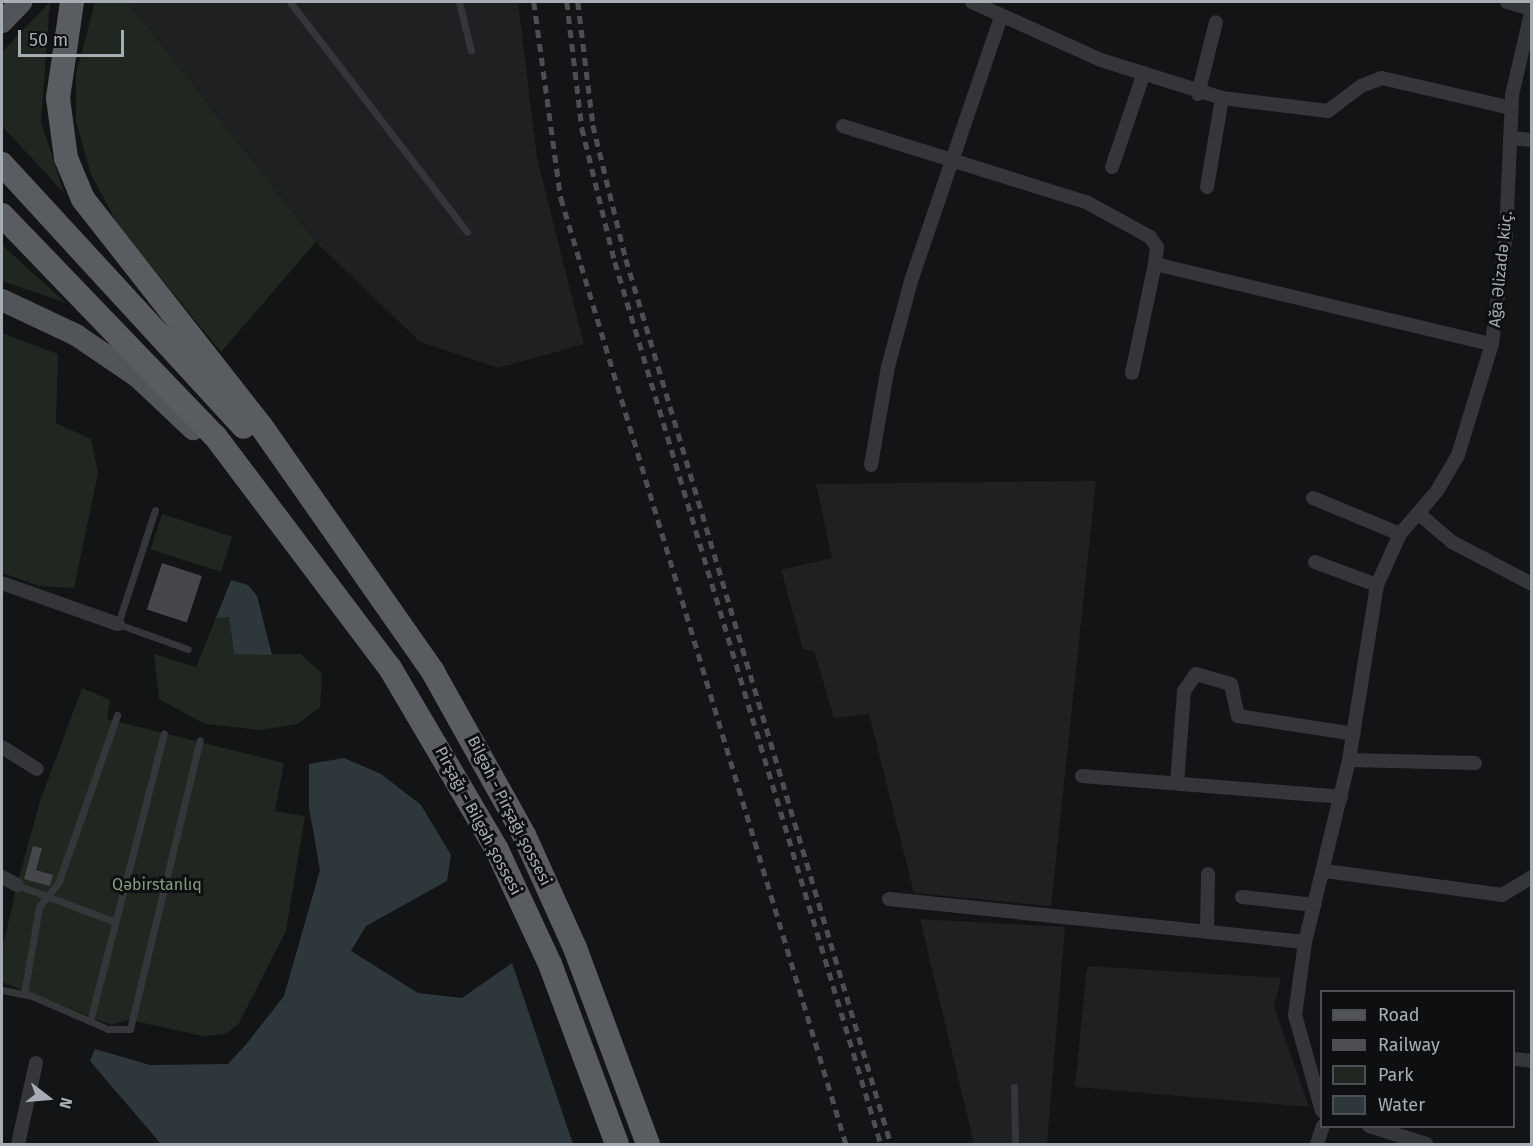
<!DOCTYPE html>
<html>
<head>
<meta charset="utf-8">
<style>
  body { margin:0 }
  #map { position:relative; width:1533px; height:1146px; overflow:hidden; background:#131415; font-family:"Fira Sans",sans-serif }
  div>[style] { position:absolute }
  .built>* { inset:0; background:#1f2022 }
  .green>* { inset:0; background:#202720; transform-origin:0 0 }
  .water>* { inset:0; background:#2e383c }
  .building>* { inset:0; background:#45474a; transform-origin:0 0 }
  .service>* { height:7px; margin:-3.5px; padding:0 3.5px; transform-origin:3.5px; border-radius:3.5px; background:#353639 }
  .minor>* { height:14px; margin:-7px; padding:0 7px; transform-origin:7px; border-radius:7px; background:#353639 }
  .primary>* { height:22px; margin:-11px; padding:0 11px; transform-origin:11px; border-radius:11px; background:#515458 }
  .trunk>* { height:24px; margin:-12px; padding:0 12px; transform-origin:12px; border-radius:12px; background:#595c61 }
  .rail>* { height:4.5px; margin-top:-2.25px; transform-origin:0; background:repeating-linear-gradient(90deg,#4c4e52 0 8px,transparent 0 14px) }
  span { translate:-50% -50%; white-space:nowrap; text-align:center; line-height:1.15; -webkit-text-stroke:6px #0e0f10; paint-order:stroke }
  .street-label { font-size:16px; color:#a6adb4 }
  .park-label { font-size:16px; color:#829d7f }
  .frame { position:absolute; inset:0; border:3px solid #a6adb4; pointer-events:none }
  .legend { position:absolute; left:1320px; top:990px; width:195px; height:138px; box-sizing:border-box; background:#0e0f10; border:2px solid #4b4e52; margin:0; padding:8px 10px; list-style:none; font-size:18px; color:#a6adb4 }
  .legend li { display:flex; align-items:center; gap:12px; height:30px }
  .legend b { width:30px; border:2px solid #4b4e52 }
  .north { position:absolute; left:18px; top:1068px; width:60px; height:60px; -webkit-text-stroke:4px #0e0f10; paint-order:stroke; rotate:106deg; font-size:16px; font-weight:700; line-height:24px; text-align:center; color:#a6adb4 }
  .north::after { content:''; display:block; margin:auto; width:21px; height:27px; background:#a6adb4; clip-path:polygon(50% 0,100% 100%,50% 72%,0 100%) }
  .scale { position:absolute; left:18px; top:30px; width:106px; height:27px; box-sizing:border-box; border:3px solid #a6adb4; border-top:0; padding-left:8px; font-size:18px; line-height:21px; white-space:nowrap; color:#a6adb4; -webkit-text-stroke:4px #0e0f10; paint-order:stroke }
</style>
</head>
<body>
<div id="map">
  <div class="built">
    <div style="clip-path:polygon(128px 2px,518px 2px,537px 158px,584px 344px,498px 368px,420px 342px,316px 242px)"></div>
    <div style="clip-path:polygon(1096px 481px,1051px 906px,914px 893px,869px 714px,834px 718px,814px 651px,803px 649px,781px 570px,832px 558px,816px 484px)"></div>
    <div style="clip-path:polygon(920px 919px,1065px 927px,1047px 1144px,974px 1144px)"></div>
    <div style="clip-path:polygon(1087px 966px,1281px 978px,1274px 1007px,1309px 1107px,1075px 1087px)"></div>
  </div>
  <div class="green">
    <div style="clip-path:polygon(50px 2px,41px 122px,64px 193px,2px 126px,2px 52px)"></div>
    <div style="clip-path:polygon(95px 2px,128px 2px,316px 242px,221px 352px,118px 225px,91px 174px,76px 122px,76px 74px)"></div>
    <div style="clip-path:polygon(2px 245px,66px 303px,2px 281px)"></div>
    <div style="clip-path:polygon(2px 333px,58px 354px,56px 423px,91px 439px,98px 473px,74px 588px,40px 586px,2px 573px)"></div>
    <div style="left:162px;top:514px;width:74px;height:37px;rotate:18deg"></div>
    <div style="clip-path:polygon(229px 617px,234px 654px,301px 654px,322px 674px,320px 707px,298px 724px,260px 730px,205px 724px,159px 699px,154px 654px,196px 667px,216px 618px)"></div>
    <div style="clip-path:polygon(82px 688px,110px 700px,107px 719px,284px 763px,275px 811px,305px 816px,286px 931px,238px 1025px,225px 1034px,204px 1036px,129px 1020px,111px 1025px,2px 982px,2px 950px,17px 885px,40px 801px)"></div>
  </div>
  <div class="water">
    <div style="clip-path:polygon(231px 580px,248px 585px,257px 596px,272px 655px,234px 654px,229px 617px,216px 618px)"></div>
    <div style="clip-path:polygon(344px 758px,381px 774px,421px 805px,451px 855px,447px 881px,366px 926px,351px 951px,418px 993px,462px 998px,512px 963px,573px 1144px,161px 1144px,90px 1061px,95px 1049px,150px 1065px,228px 1064px,248px 1042px,284px 996px,320px 870px,309px 808px,309px 764px)"></div>
  </div>
  <div class="building">
    <div style="left:162px;top:563px;width:42px;height:49px;rotate:18deg"></div>
    <div style="clip-path:polygon(33px 846px,42px 848px,36px 870px,53px 875px,50px 886px,24px 879px)"></div>
  </div>
  <div class="service">
    <div style="left:290px;top:2px;width:290px;rotate:52.4deg"></div>
    <div style="left:459px;top:2px;width:50px;rotate:76.2deg"></div>
    <div style="left:155px;top:510px;width:120px;rotate:108deg"></div>
    <div style="left:118px;top:624px;width:74px;rotate:19.7deg"></div>
    <div style="left:17px;top:885px;width:103px;rotate:20.6deg"></div>
    <div style="left:2px;top:990px;width:31px;rotate:11deg"></div>
    <div style="left:32px;top:996px;width:83px;rotate:23.5deg"></div>
    <div style="left:108px;top:1029px;width:22px"></div>
    <div style="left:130px;top:1029px;width:297px;rotate:-76.4deg"></div>
    <div style="left:24px;top:994px;width:88px;rotate:-80.2deg"></div>
    <div style="left:39px;top:907px;width:33px;rotate:-52deg"></div>
    <div style="left:59px;top:881px;width:176px;rotate:-70.7deg"></div>
    <div style="left:90px;top:1021px;width:297px;rotate:-75.6deg"></div>
    <div style="left:1014px;top:1087px;width:57px;rotate:89deg"></div>
  </div>
  <div class="minor">
    <div style="left:972px;top:2px;width:141px;rotate:24.2deg"></div>
    <div style="left:1101px;top:60px;width:127px;rotate:17.4deg"></div>
    <div style="left:1222px;top:98px;width:107px;rotate:7deg"></div>
    <div style="left:1328px;top:111px;width:41px;rotate:-37.1deg"></div>
    <div style="left:1361px;top:86px;width:22px;rotate:-21deg"></div>
    <div style="left:1382px;top:78px;width:132px;rotate:13.1deg"></div>
    <div style="left:1507px;top:2px;width:25px;rotate:16deg"></div>
    <div style="left:1198px;top:94px;width:74px;rotate:-76deg"></div>
    <div style="left:843px;top:126px;width:257px;rotate:17.4deg"></div>
    <div style="left:1088px;top:203px;width:71px;rotate:28.7deg"></div>
    <div style="left:1150px;top:237px;width:12px;rotate:55deg"></div>
    <div style="left:1157px;top:247px;width:17px;rotate:97deg"></div>
    <div style="left:1155px;top:264px;width:346px;rotate:13.4deg"></div>
    <div style="left:1510px;top:138px;width:22px;rotate:5deg"></div>
    <div style="left:1112px;top:167px;width:99px;rotate:-71.2deg"></div>
    <div style="left:1207px;top:187px;width:90px;rotate:-80.4deg"></div>
    <div style="left:1132px;top:373px;width:111px;rotate:-78.1deg"></div>
    <div style="left:871px;top:465px;width:99px;rotate:-80.2deg"></div>
    <div style="left:888px;top:367px;width:89px;rotate:-75deg"></div>
    <div style="left:911px;top:281px;width:279px;rotate:-71.2deg"></div>
    <div style="left:1313px;top:498px;width:94px;rotate:22.5deg"></div>
    <div style="left:1418px;top:513px;width:45px;rotate:40.5deg"></div>
    <div style="left:1452px;top:542px;width:90px;rotate:27.7deg"></div>
    <div style="left:1315px;top:562px;width:66px;rotate:20.4deg"></div>
    <div style="left:2px;top:583px;width:123px;rotate:19.5deg"></div>
    <div style="left:2px;top:747px;width:41px;rotate:32.2deg"></div>
    <div style="left:1349px;top:760px;width:126px;rotate:1.4deg"></div>
    <div style="left:1082px;top:776px;width:260px;rotate:4.6deg"></div>
    <div style="left:1177px;top:783px;width:92px;rotate:-85.6deg"></div>
    <div style="left:1184px;top:691px;width:21px;rotate:-55deg"></div>
    <div style="left:1196px;top:674px;width:36px;rotate:16deg"></div>
    <div style="left:1231px;top:684px;width:33px;rotate:78deg"></div>
    <div style="left:1238px;top:716px;width:117px;rotate:8.8deg"></div>
    <div style="left:1325px;top:871px;width:179px;rotate:7.7deg"></div>
    <div style="left:1502px;top:895px;width:35px;rotate:-31deg"></div>
    <div style="left:2px;top:877px;width:17px;rotate:28deg"></div>
    <div style="left:1242px;top:897px;width:73px;rotate:6.3deg"></div>
    <div style="left:889px;top:899px;width:418px;rotate:5.9deg"></div>
    <div style="left:1207px;top:928px;width:54px;rotate:-88.9deg"></div>
    <div style="left:1514px;top:1059px;width:18px;rotate:6deg"></div>
    <div style="left:1322px;top:1111px;width:100px;rotate:-105.7deg"></div>
    <div style="left:1295px;top:1015px;width:74px;rotate:-82.2deg"></div>
    <div style="left:1305px;top:942px;width:187px;rotate:-76.4deg"></div>
    <div style="left:1349px;top:760px;width:177px;rotate:-80.9deg"></div>
    <div style="left:1377px;top:585px;width:56px;rotate:-65.7deg"></div>
    <div style="left:1400px;top:534px;width:57px;rotate:-49.3deg"></div>
    <div style="left:1437px;top:491px;width:42px;rotate:-59.7deg"></div>
    <div style="left:1458px;top:455px;width:116px;rotate:-73deg"></div>
    <div style="left:1492px;top:344px;width:110px;rotate:-82.7deg"></div>
    <div style="left:1506px;top:235px;width:140px;rotate:-87.5deg"></div>
    <div style="left:1512px;top:95px;width:88px;rotate:-76.9deg"></div>
    <div style="left:1369px;top:1126px;width:60px;rotate:17.5deg"></div>
    <div style="left:18px;top:1144px;width:83px;rotate:-77.5deg"></div>
    <div style="left:1317px;top:1144px;width:19px;rotate:-72deg"></div>
  </div>
  <div class="primary">
    <div style="left:2px;top:22px;width:28px;rotate:-46deg"></div>
    <div style="left:2px;top:300px;width:82px;rotate:25.3deg"></div>
    <div style="left:76px;top:335px;width:75px;rotate:34.1deg"></div>
    <div style="left:138px;top:377px;width:76px;rotate:43.4deg"></div>
  </div>
  <div class="trunk">
    <div style="left:72px;top:2px;width:97px;rotate:98.3deg"></div>
    <div style="left:58px;top:98px;width:61px;rotate:82.4deg"></div>
    <div style="left:66px;top:158px;width:44px;rotate:67.5deg"></div>
    <div style="left:83px;top:199px;width:288px;rotate:51.9deg"></div>
    <div style="left:261px;top:426px;width:300px;rotate:55deg"></div>
    <div style="left:433px;top:672px;width:187px;rotate:60.8deg"></div>
    <div style="left:524px;top:835px;width:124px;rotate:65.7deg"></div>
    <div style="left:575px;top:948px;width:209px;rotate:69.6deg"></div>
    <div style="left:2px;top:164px;width:357px;rotate:47.4deg"></div>
    <div style="left:2px;top:215px;width:307px;rotate:46.1deg"></div>
    <div style="left:215px;top:436px;width:291px;rotate:53deg"></div>
    <div style="left:390px;top:668px;width:211px;rotate:59.5deg"></div>
    <div style="left:497px;top:850px;width:126px;rotate:65.1deg"></div>
    <div style="left:550px;top:964px;width:192px;rotate:69.6deg"></div>
  </div>
  <div class="rail">
    <div style="left:534px;top:2px;width:198px;rotate:82.2deg"></div>
    <div style="left:561px;top:198px;width:988px;rotate:73.23deg"></div>
    <div style="left:567px;top:2px;width:127px;rotate:83.2deg"></div>
    <div style="left:582px;top:128px;width:138px;rotate:76.2deg"></div>
    <div style="left:615px;top:262px;width:921px;rotate:73.22deg"></div>
    <div style="left:578px;top:2px;width:124px;rotate:83deg"></div>
    <div style="left:593px;top:125px;width:138px;rotate:76.2deg"></div>
    <div style="left:626px;top:259px;width:924px;rotate:73.33deg"></div>
  </div>
  <div class="street-label">
    <span style="left:1501px;top:269px;rotate:-84deg">Ağa Əlizadə küç.</span>
    <span style="left:509px;top:811px;rotate:63deg">Bilgəh - Pirşağı şossesi</span>
    <span style="left:478px;top:821px;rotate:62deg">Pirşağı - Bilgəh şossesi</span>
  </div>
  <div class="park-label">
    <span style="left:157px;top:885px">Qəbirstanlıq</span>
  </div>
  <div class="frame"></div>
  <ul class="legend">
  <li><b style="height:8px;background:#515458"></b>Road</li>
  <li><b style="height:8px;background:#4c4e52"></b>Railway</li>
  <li><b style="height:16px;background:#202720"></b>Park</li>
  <li><b style="height:16px;background:#2e383c"></b>Water</li>
  </ul>
  <div class="north">N</div>
  <div class="scale">50 m</div>
</div>
</body>
</html>
